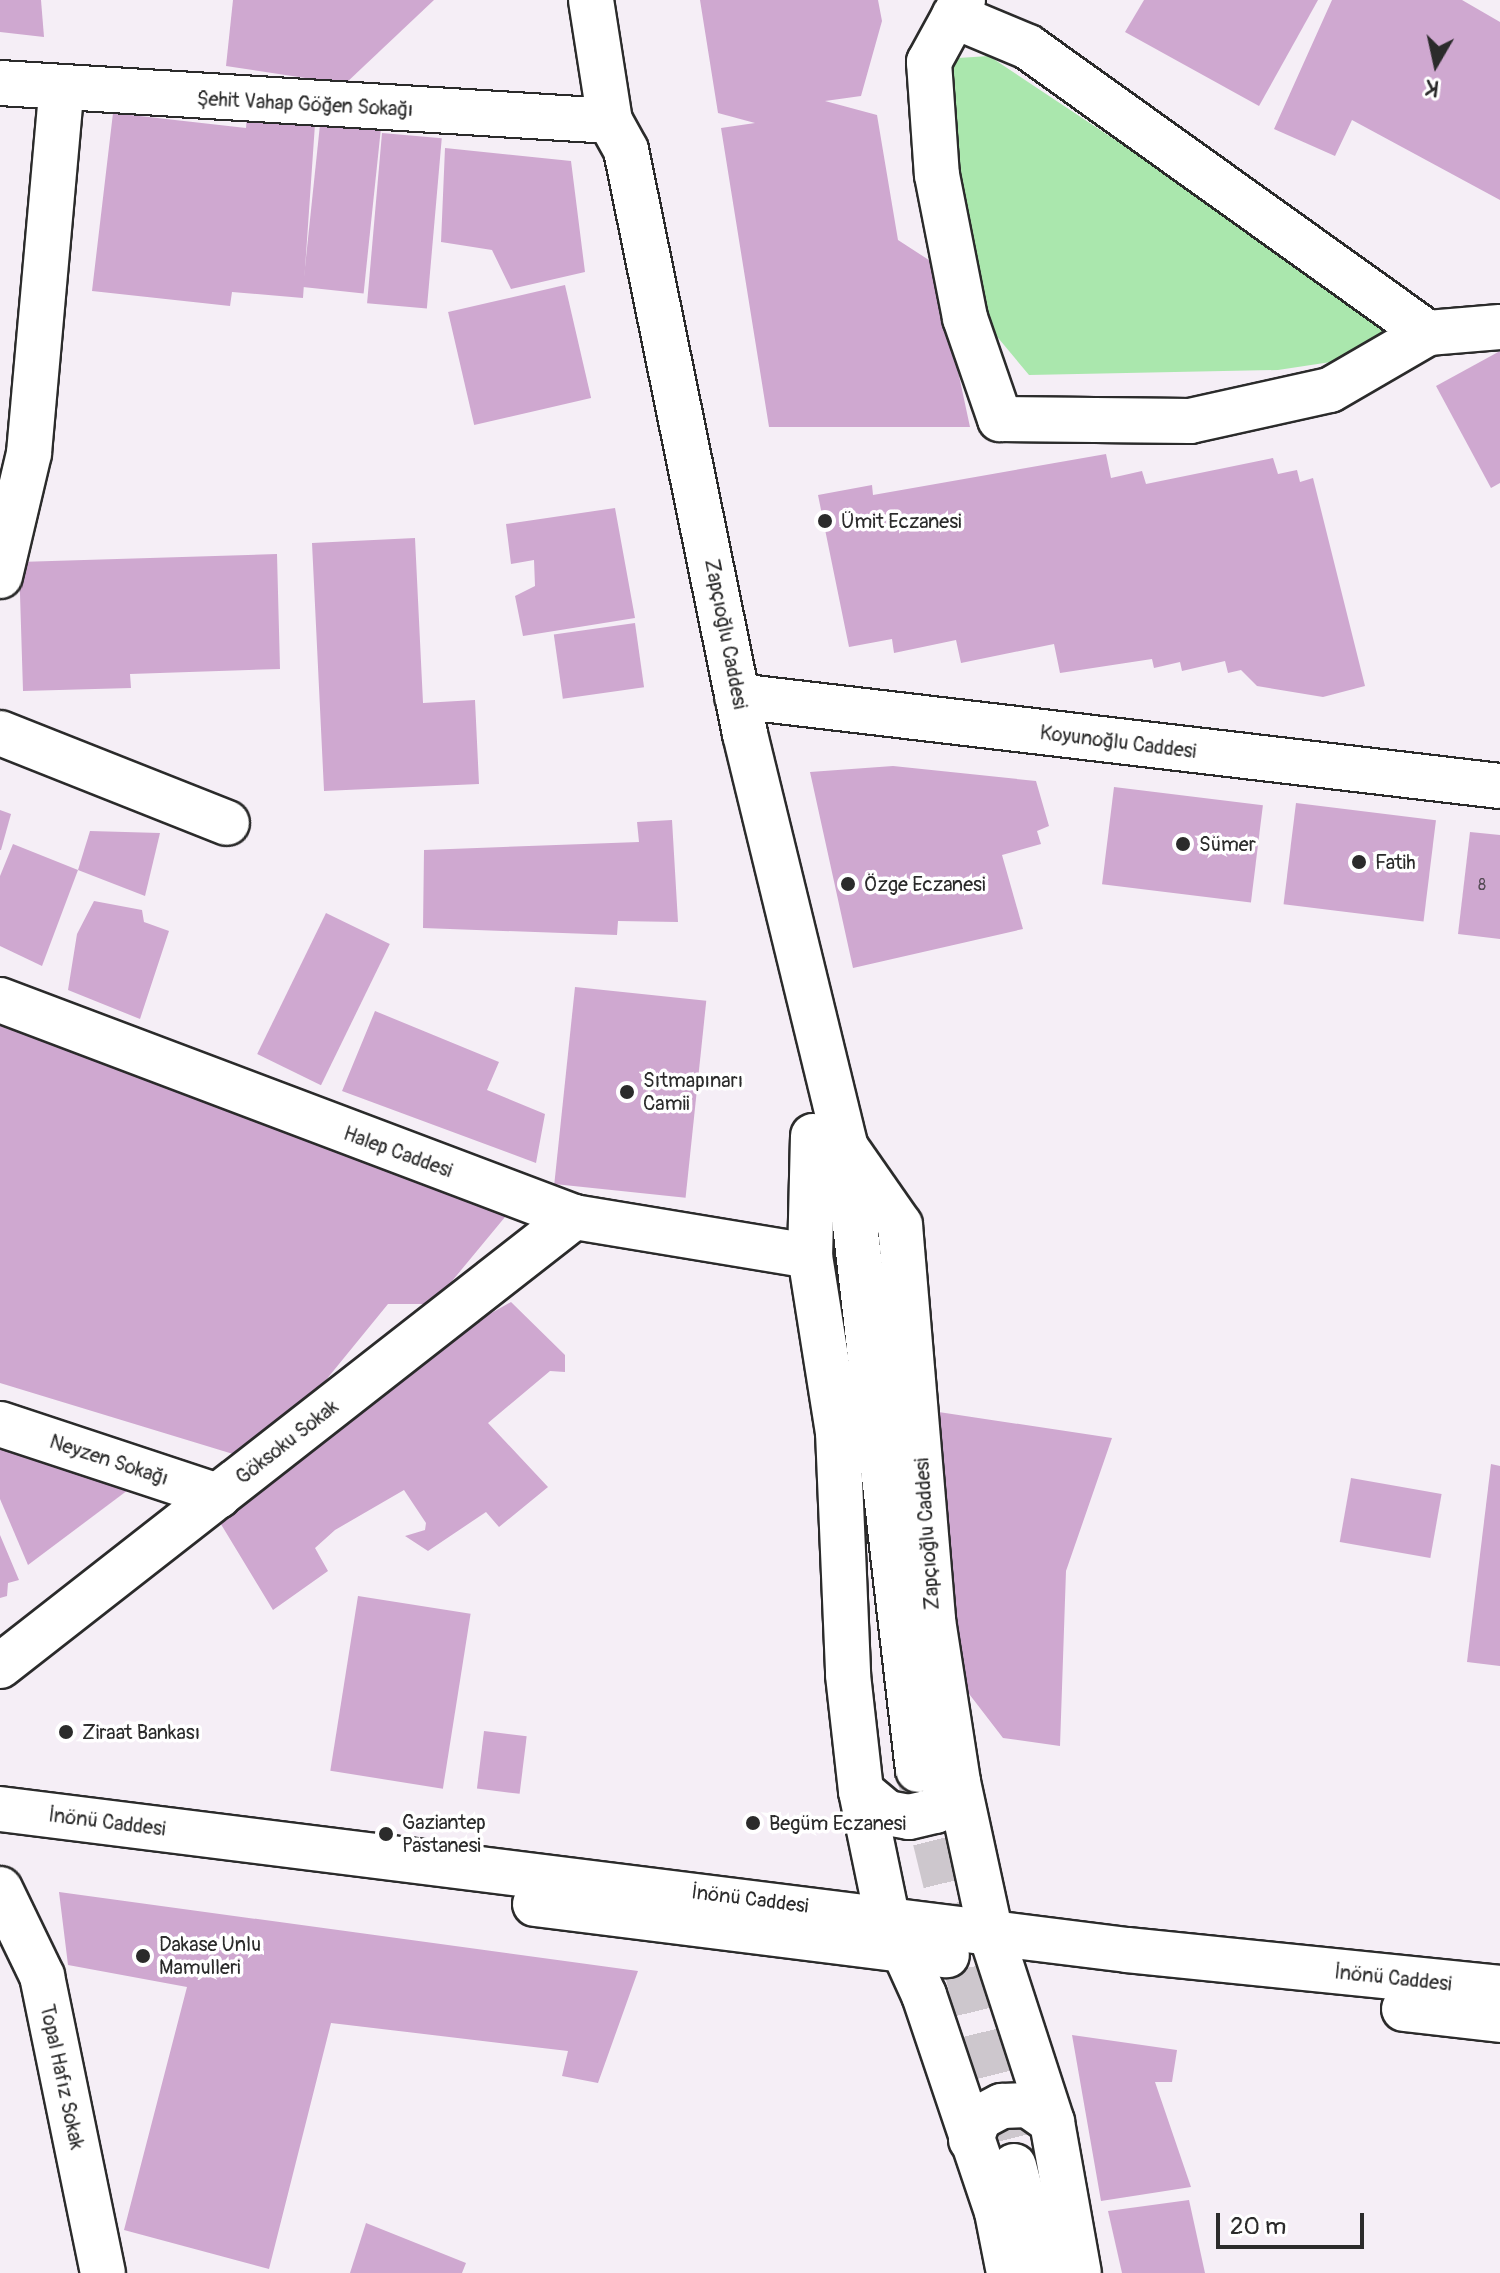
<!DOCTYPE html>
<html>
<head>
<meta charset="utf-8">
<style>
  body { margin:0 }
  #map { position:relative; width:1500px; height:2273px; overflow:hidden; background:#f5eef6; font-family:Pangolin,sans-serif }
  div>[style] { position:absolute }
  .green>* { inset:0; background:#aae7ad }
  .building>* { inset:0; background:#cfa8d0; transform-origin:0 0 }
  .secondary-tunnel>* { height:44px; margin-top:-22px; transform-origin:0; background:repeating-linear-gradient(90deg,#cdc7cd 0 44px,transparent 0 66px) }
  .roads { filter:drop-shadow(2px 0 #2b2b2b) drop-shadow(-2px 0 #2b2b2b) drop-shadow(0 2px #2b2b2b) drop-shadow(0 -2px #2b2b2b) }
  .minor>* { height:44px; margin:-22px; padding:0 22px; transform-origin:22px; border-radius:22px; background:#fff }
  .tertiary>* { height:44px; margin:-22px; padding:0 22px; transform-origin:22px; border-radius:22px; background:#fff }
  .secondary>* { height:44px; margin:-22px; padding:0 22px; transform-origin:22px; border-radius:22px; background:#fff }
  .dots>* { width:22px; height:22px; translate:-50% -50%; box-sizing:border-box; border:4px solid #fff; border-radius:50% }
  span { translate:-50% -50%; white-space:nowrap; text-align:center; line-height:1.15; -webkit-text-stroke:7px #fff; paint-order:stroke }
  .number-label { font-size:16px; color:#544a54 }
  .number-label span { -webkit-text-stroke-width:0 }
  .street-label { font-size:20px; color:#2b2b2b }
  .poi-label { font-size:20px; color:#2b2b2b }
  .left { translate:0 -50%; text-align:left }
  .north { position:absolute; left:1396px; top:24px; width:80px; height:80px; -webkit-text-stroke:6px #fff; paint-order:stroke; rotate:189deg; font-size:22px; font-weight:700; line-height:32px; text-align:center; color:#2b2b2b }
  .north::after { content:''; display:block; margin:auto; width:28px; height:36px; background:#2b2b2b; clip-path:polygon(50% 0,100% 100%,50% 72%,0 100%) }
  .scale { position:absolute; left:1216px; top:2213px; width:148px; height:36px; box-sizing:border-box; border:4px solid #2b2b2b; border-top:0; padding-left:10px; font-size:24px; line-height:28px; white-space:nowrap; color:#2b2b2b; -webkit-text-stroke:6px #fff; paint-order:stroke }
</style>
</head>
<body>
<div id="map">
  <div class="green">
    <div style="clip-path:polygon(989px 56px,1353px 298px,1385px 330px,1344px 360px,1278px 370px,1029px 375px,984px 321px,972px 230px,942px 122px,941px 87px,958px 58px)"></div>
  </div>
  <div class="building">
    <div style="clip-path:polygon(0 0,41px 0,44px 37px,0 32px)"></div>
    <div style="clip-path:polygon(233px 0,434px 0,345px 84px,226px 66px)"></div>
    <div style="clip-path:polygon(700px 0,878px 0,882px 21px,861px 96px,825px 101px,877px 115px,898px 240px,935px 264px,970px 427px,769px 427px,721px 128px,755px 123px,718px 113px)"></div>
    <div style="clip-path:polygon(1144px 0,1318px 0,1259px 106px,1125px 32px)"></div>
    <div style="clip-path:polygon(1332px 0,1462px 0,1500px 22px,1500px 200px,1352px 120px,1335px 156px,1274px 129px)"></div>
    <div style="clip-path:polygon(113px 113px,246px 128px,247px 115px,315px 124px,303px 298px,232px 292px,230px 306px,92px 291px)"></div>
    <div style="left:321px;top:115px;width:61px;height:173px;rotate:6deg"></div>
    <div style="left:382px;top:133px;width:60px;height:171px;rotate:5deg"></div>
    <div style="clip-path:polygon(445px 148px,571px 161px,585px 272px,511px 289px,492px 250px,441px 242px)"></div>
    <div style="left:565px;top:285px;width:116px;height:120px;rotate:77deg"></div>
    <div style="clip-path:polygon(1500px 351px,1500px 483px,1491px 488px,1436px 386px)"></div>
    <div style="clip-path:polygon(1106px 454px,1111px 478px,1142px 471px,1146px 484px,1273px 458px,1278px 474px,1297px 470px,1300px 482px,1313px 478px,1365px 686px,1323px 697px,1257px 686px,1241px 670px,1228px 673px,1225px 661px,1182px 671px,1180px 662px,1154px 668px,1152px 659px,1060px 673px,1054px 644px,961px 663px,956px 640px,894px 653px,892px 639px,849px 647px,818px 495px,872px 485px,873px 495px)"></div>
    <div style="clip-path:polygon(615px 508px,635px 618px,523px 636px,515px 596px,535px 586px,534px 560px,511px 564px,506px 524px)"></div>
    <div style="clip-path:polygon(415px 538px,423px 703px,475px 700px,479px 784px,324px 791px,312px 543px)"></div>
    <div style="clip-path:polygon(277px 554px,280px 669px,130px 674px,131px 688px,23px 691px,19px 562px)"></div>
    <div style="left:635px;top:623px;width:65px;height:82px;rotate:82deg"></div>
    <div style="clip-path:polygon(893px 766px,1036px 781px,1049px 826px,1037px 831px,1041px 844px,1002px 855px,1023px 929px,853px 968px,810px 772px)"></div>
    <div style="left:1114px;top:787px;width:150px;height:98px;rotate:7deg"></div>
    <div style="left:1296px;top:803px;width:141px;height:102px;rotate:7deg"></div>
    <div style="clip-path:polygon(0 810px,11px 814px,1px 850px,0 850px)"></div>
    <div style="clip-path:polygon(672px 820px,678px 922px,618px 921px,617px 935px,423px 928px,424px 850px,639px 842px,637px 822px)"></div>
    <div style="clip-path:polygon(90px 831px,160px 833px,145px 896px,78px 870px)"></div>
    <div style="clip-path:polygon(1470px 832px,1500px 835px,1500px 939px,1458px 934px)"></div>
    <div style="clip-path:polygon(13px 844px,78px 870px,42px 966px,0 946px,0 876px)"></div>
    <div style="clip-path:polygon(94px 901px,142px 910px,144px 922px,169px 931px,140px 1019px,68px 990px,77px 934px)"></div>
    <div style="left:326px;top:913px;width:71px;height:157px;rotate:26deg"></div>
    <div style="left:575px;top:987px;width:132px;height:198px;rotate:6deg"></div>
    <div style="clip-path:polygon(375px 1011px,499px 1062px,487px 1090px,545px 1114px,536px 1163px,342px 1091px)"></div>
    <div style="clip-path:polygon(0 1012px,515px 1205px,433px 1304px,388px 1304px,259px 1462px,0 1383px)"></div>
    <div style="clip-path:polygon(511px 1302px,565px 1355px,565px 1372px,550px 1371px,488px 1423px,548px 1487px,499px 1527px,486px 1512px,428px 1551px,405px 1536px,425px 1530px,426px 1523px,404px 1490px,335px 1530px,315px 1548px,328px 1571px,273px 1610px,216px 1516px,387px 1372px)"></div>
    <div style="clip-path:polygon(932px 1411px,1112px 1438px,1066px 1571px,1060px 1746px,1003px 1738px,963px 1686px,937px 1610px)"></div>
    <div style="clip-path:polygon(0 1447px,136px 1484px,28px 1565px,0 1499px)"></div>
    <div style="clip-path:polygon(1491px 1464px,1500px 1466px,1500px 1666px,1467px 1662px)"></div>
    <div style="left:1351px;top:1478px;width:92px;height:65px;rotate:10deg"></div>
    <div style="clip-path:polygon(0 1535px,19px 1580px,8px 1583px,7px 1596px,0 1598px)"></div>
    <div style="left:358px;top:1596px;width:114px;height:177px;rotate:9deg"></div>
    <div style="left:484px;top:1731px;width:43px;height:58px;rotate:7deg"></div>
    <div style="clip-path:polygon(59px 1892px,638px 1971px,598px 2083px,562px 2076px,568px 2051px,331px 2023px,269px 2269px,124px 2230px,187px 1987px,68px 1965px)"></div>
    <div style="clip-path:polygon(1072px 2035px,1177px 2050px,1172px 2082px,1155px 2082px,1191px 2187px,1101px 2201px)"></div>
    <div style="clip-path:polygon(1189px 2200px,1205px 2273px,1122px 2273px,1108px 2211px)"></div>
    <div style="clip-path:polygon(366px 2223px,466px 2263px,462px 2273px,350px 2273px)"></div>
  </div>
  <div class="secondary-tunnel">
    <div style="left:919px;top:1776px;width:401px;rotate:76.3deg"></div>
  </div>
  <div class="roads">
    <div class="minor">
      <div style="left:963px;top:0;width:71px;rotate:118.7deg"></div>
      <div style="left:929px;top:62px;width:113px;rotate:86deg"></div>
      <div style="left:937px;top:175px;width:146px;rotate:78.9deg"></div>
      <div style="left:965px;top:318px;width:107px;rotate:70.9deg"></div>
      <div style="left:1000px;top:419px;width:190px;rotate:0.6deg"></div>
      <div style="left:1190px;top:421px;width:143px;rotate:-12.5deg"></div>
      <div style="left:1330px;top:390px;width:113px;rotate:-30.2deg"></div>
      <div style="left:1428px;top:333px;width:72px;rotate:-4.8deg"></div>
      <div style="left:954px;top:16px;width:80px;rotate:22.7deg"></div>
      <div style="left:1028px;top:47px;width:492px;rotate:35.6deg"></div>
      <div style="left:0;top:83px;width:611px;rotate:3.56deg"></div>
      <div style="left:0;top:576px;width:126px;rotate:-76.7deg"></div>
      <div style="left:29px;top:453px;width:363px;rotate:-84.9deg"></div>
      <div style="left:0;top:733px;width:244px;rotate:21.6deg"></div>
      <div style="left:0;top:1424px;width:230px;rotate:18.3deg"></div>
      <div style="left:0;top:1666px;width:729px;rotate:-38.03deg"></div>
      <div style="left:0;top:1889px;width:97px;rotate:64.2deg"></div>
      <div style="left:42px;top:1976px;width:303px;rotate:78.4deg"></div>
    </div>
    <div class="tertiary">
      <div style="left:737px;top:696px;width:768px;rotate:6.73deg"></div>
      <div style="left:0;top:1000px;width:614px;rotate:20.71deg"></div>
      <div style="left:574px;top:1217px;width:239px;rotate:9.4deg"></div>
    </div>
    <div class="secondary">
      <div style="left:591px;top:0;width:122px;rotate:81.1deg"></div>
      <div style="left:610px;top:121px;width:33px;rotate:61deg"></div>
      <div style="left:626px;top:150px;width:596px;rotate:78.48deg"></div>
      <div style="left:745px;top:734px;width:425px;rotate:76.3deg"></div>
      <div style="left:846px;top:1147px;width:627px;rotate:83.41deg"></div>
      <div style="left:813px;top:1136px;width:120px;rotate:91.4deg"></div>
      <div style="left:810px;top:1256px;width:178px;rotate:81deg"></div>
      <div style="left:838px;top:1432px;width:243px;rotate:87.6deg"></div>
      <div style="left:848px;top:1675px;width:117px;rotate:83.6deg"></div>
      <div style="left:861px;top:1791px;width:128px;rotate:78.3deg"></div>
      <div style="left:849px;top:1152px;width:89px;rotate:55.1deg"></div>
      <div style="left:900px;top:1225px;width:396px;rotate:85.2deg"></div>
      <div style="left:933px;top:1620px;width:164px;rotate:81.2deg"></div>
      <div style="left:958px;top:1782px;width:156px;rotate:77.8deg"></div>
      <div style="left:991px;top:1934px;width:198px;rotate:72deg"></div>
      <div style="left:1052px;top:2122px;width:153px;rotate:79.9deg"></div>
      <div style="left:861px;top:1791px;width:34px;rotate:40deg"></div>
      <div style="left:887px;top:1813px;width:22px;rotate:10deg"></div>
      <div style="left:909px;top:1817px;width:27px;rotate:-13deg"></div>
      <div style="left:935px;top:1811px;width:37px;rotate:-52deg"></div>
      <div style="left:0;top:1809px;width:1136px;rotate:7.13deg"></div>
      <div style="left:1127px;top:1950px;width:375px;rotate:5.8deg"></div>
      <div style="left:535px;top:1904px;width:415px;rotate:7.1deg"></div>
      <div style="left:903px;top:1949px;width:51px;rotate:65.5deg"></div>
      <div style="left:924px;top:1995px;width:229px;rotate:71.4deg"></div>
      <div style="left:997px;top:2212px;width:62px;rotate:78.9deg"></div>
      <div style="left:1404px;top:2009px;width:97px;rotate:6.5deg"></div>
      <div style="left:971px;top:2140px;width:23px;rotate:-70deg"></div>
      <div style="left:979px;top:2118px;width:26px;rotate:-28deg"></div>
      <div style="left:1002px;top:2106px;width:26px;rotate:-2deg"></div>
      <div style="left:1028px;top:2105px;width:29px;rotate:35deg"></div>
      <div style="left:1014px;top:2166px;width:111px;rotate:75.3deg"></div>
    </div>
  </div>
  <div class="dots">
    <div style="left:825px;top:521px;background:#2b2b2b"></div>
    <div style="left:1183px;top:844px;background:#2b2b2b"></div>
    <div style="left:1359px;top:862px;background:#2b2b2b"></div>
    <div style="left:848px;top:884px;background:#2b2b2b"></div>
    <div style="left:627px;top:1092px;background:#2b2b2b"></div>
    <div style="left:66px;top:1732px;background:#2b2b2b"></div>
    <div style="left:753px;top:1823px;background:#2b2b2b"></div>
    <div style="left:386px;top:1834px;background:#2b2b2b"></div>
    <div style="left:143px;top:1956px;background:#2b2b2b"></div>
  </div>
  <div class="number-label">
    <span style="left:1482px;top:885px">8</span>
  </div>
  <div class="street-label">
    <span style="left:305px;top:104px;rotate:3deg">Şehit Vahap Göğen Sokağı</span>
    <span style="left:726px;top:634px;rotate:79deg">Zapçıoğlu Caddesi</span>
    <span style="left:1118px;top:742px;rotate:7deg">Koyunoğlu Caddesi</span>
    <span style="left:398px;top:1152px;rotate:20deg">Halep Caddesi</span>
    <span style="left:287px;top:1442px;rotate:-38deg">Göksoku Sokak</span>
    <span style="left:109px;top:1460px;rotate:18deg">Neyzen Sokağı</span>
    <span style="left:927px;top:1534px;rotate:-94deg">Zapçıoğlu Caddesi</span>
    <span style="left:107px;top:1822px;rotate:7deg">İnönü Caddesi</span>
    <span style="left:750px;top:1899px;rotate:7deg">İnönü Caddesi</span>
    <span style="left:1393px;top:1978px;rotate:6deg">İnönü Caddesi</span>
    <span style="left:62px;top:2077px;rotate:78deg">Topal Hafız Sokak</span>
  </div>
  <div class="poi-label">
    <span class="left" style="left:841px;top:521px">Ümit Eczanesi</span>
    <span class="left" style="left:1199px;top:844px">Sümer</span>
    <span class="left" style="left:1375px;top:862px">Fatih</span>
    <span class="left" style="left:864px;top:884px">Özge Eczanesi</span>
    <span class="left" style="left:643px;top:1092px">Sıtmapınarı<br>Camii</span>
    <span class="left" style="left:82px;top:1732px">Ziraat Bankası</span>
    <span class="left" style="left:402px;top:1834px">Gaziantep<br>Pastanesi</span>
    <span class="left" style="left:769px;top:1823px">Begüm Eczanesi</span>
    <span class="left" style="left:159px;top:1956px">Dakase Unlu<br>Mamulleri</span>
  </div>
  <div class="north">K</div>
  <div class="scale">20 m</div>
</div>
</body>
</html>
